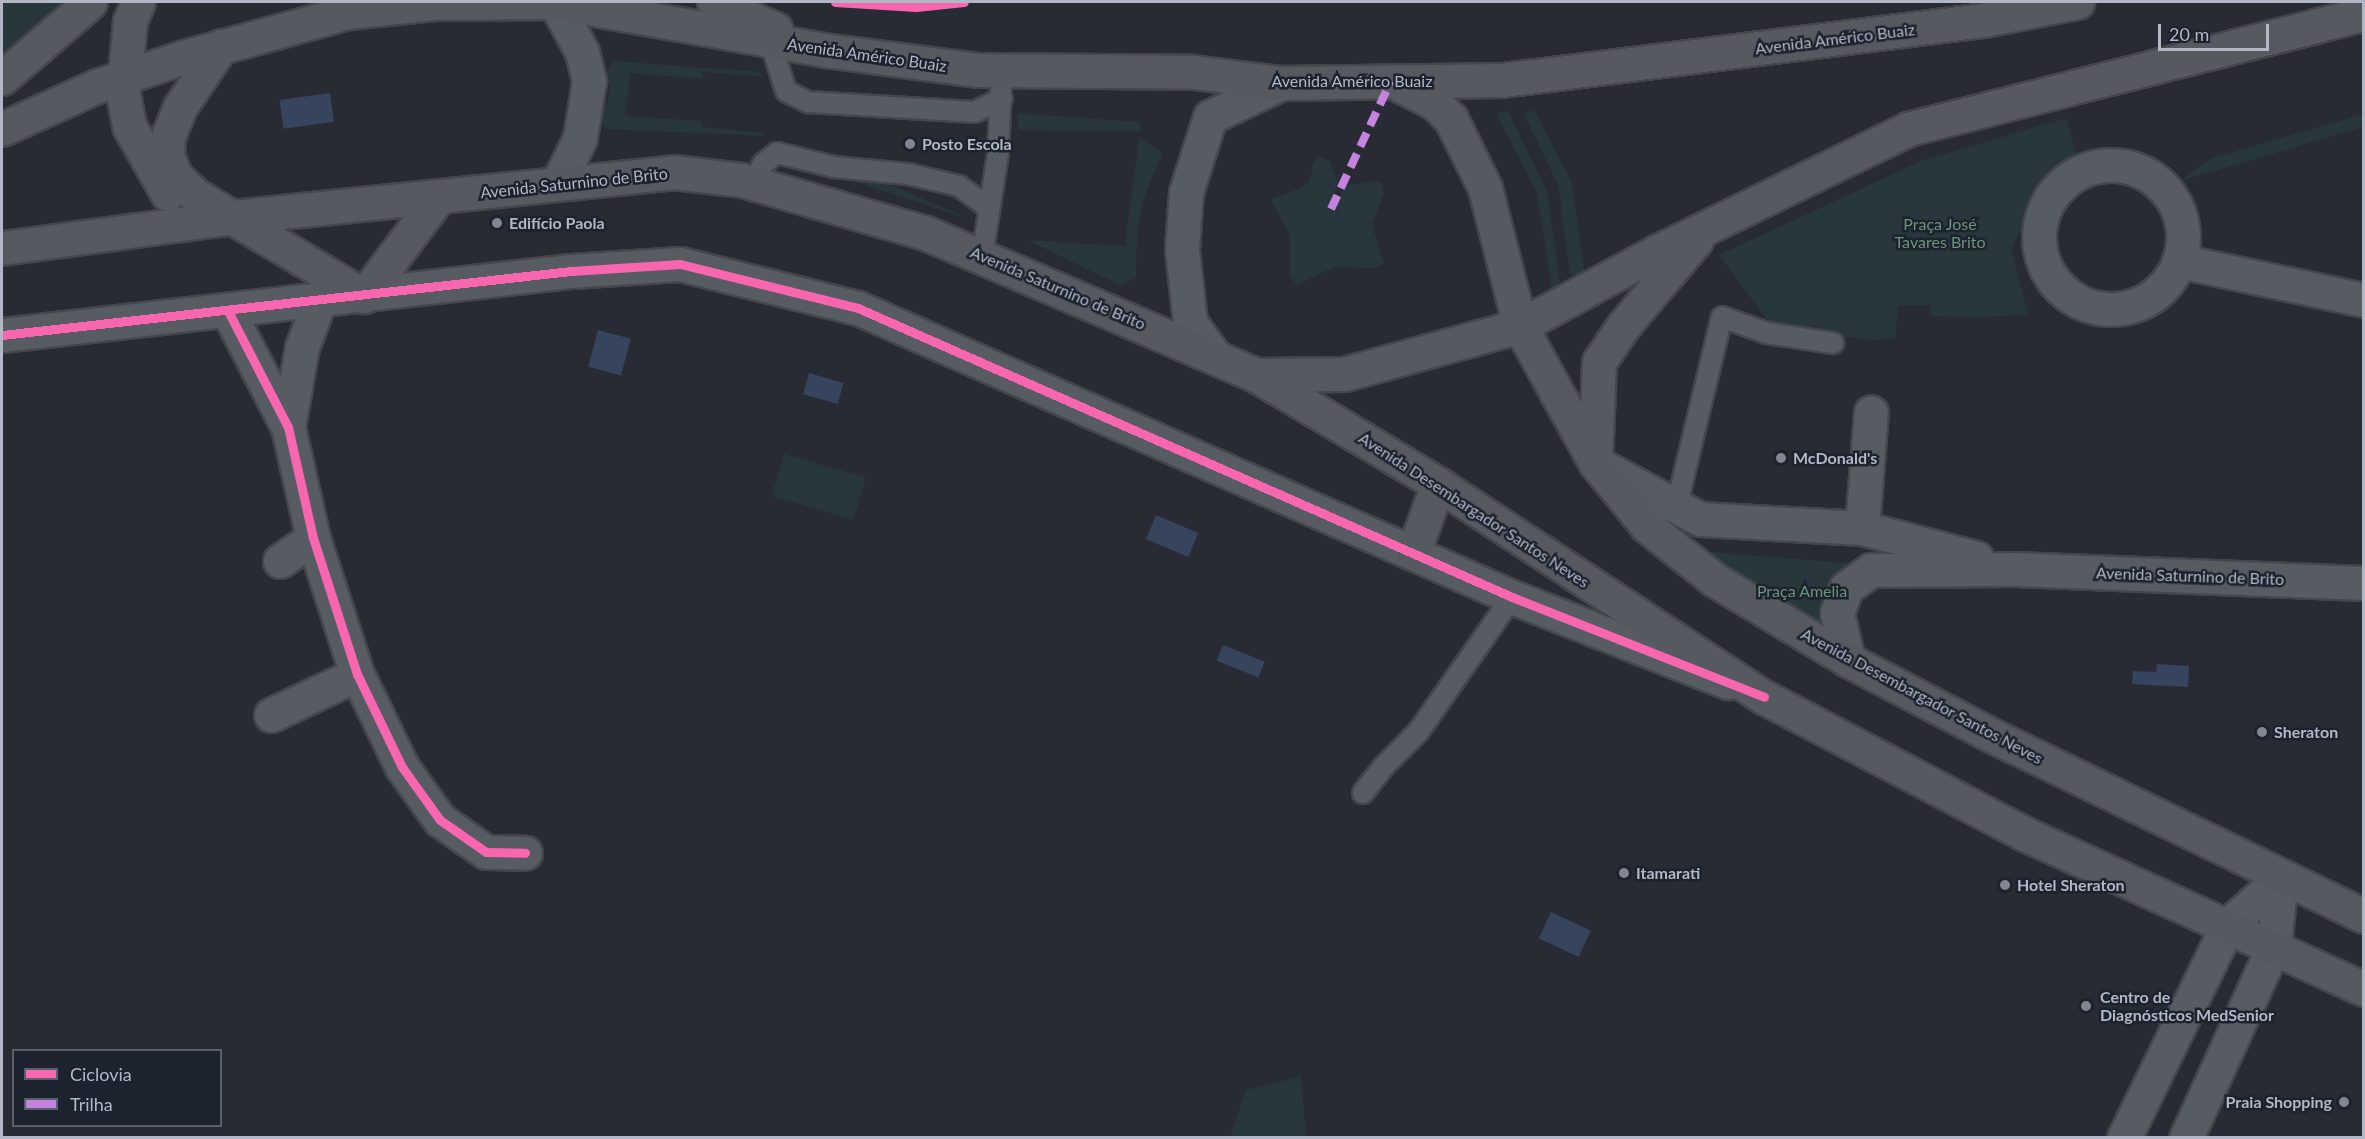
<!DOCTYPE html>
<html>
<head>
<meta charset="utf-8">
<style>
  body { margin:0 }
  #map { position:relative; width:2365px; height:1139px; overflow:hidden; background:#282b33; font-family:Lato,sans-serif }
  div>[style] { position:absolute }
  .green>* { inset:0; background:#28373b; transform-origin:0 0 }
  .water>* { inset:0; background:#37445d; transform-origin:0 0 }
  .roads { filter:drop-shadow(2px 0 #44464c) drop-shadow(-2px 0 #44464c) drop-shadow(0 2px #44464c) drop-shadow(0 -2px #44464c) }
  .lane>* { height:20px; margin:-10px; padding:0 10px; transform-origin:10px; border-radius:10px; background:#575b62 }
  .street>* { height:33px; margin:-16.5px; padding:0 16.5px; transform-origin:16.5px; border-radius:16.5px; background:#575b62 }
  .street>.ring { margin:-16.5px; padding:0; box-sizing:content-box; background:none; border:33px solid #575b62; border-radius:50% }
  .secondary>* { height:33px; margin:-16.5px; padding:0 16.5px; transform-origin:16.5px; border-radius:16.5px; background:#565960 }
  .quiet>* { height:8px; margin-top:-4px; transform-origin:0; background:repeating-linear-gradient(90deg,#c483df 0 15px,transparent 0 23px) }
  .cycleway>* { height:9px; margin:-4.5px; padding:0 4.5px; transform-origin:4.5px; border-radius:4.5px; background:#f766af }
  .dots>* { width:16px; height:16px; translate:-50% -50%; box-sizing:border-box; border:3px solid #1c222e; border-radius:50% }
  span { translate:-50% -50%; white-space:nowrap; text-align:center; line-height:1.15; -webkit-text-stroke:5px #1c222e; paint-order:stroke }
  .street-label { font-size:16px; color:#b1b7c5 }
  .poi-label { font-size:16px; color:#b1b7c5; font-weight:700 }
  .left { translate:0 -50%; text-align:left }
  .right { translate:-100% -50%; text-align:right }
  .park-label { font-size:16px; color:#6a9477 }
  .frame { position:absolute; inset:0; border:3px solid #b1b7c5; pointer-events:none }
  .legend { position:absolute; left:12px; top:1049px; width:210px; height:78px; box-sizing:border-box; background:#1c222e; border:2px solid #585e6a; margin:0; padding:8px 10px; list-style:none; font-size:18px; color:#b1b7c5 }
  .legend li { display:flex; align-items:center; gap:12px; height:30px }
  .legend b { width:30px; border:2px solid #585e6a }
  .scale { position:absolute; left:2158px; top:24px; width:111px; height:27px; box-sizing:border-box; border:3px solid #b1b7c5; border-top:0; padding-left:8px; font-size:18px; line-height:21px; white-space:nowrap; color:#b1b7c5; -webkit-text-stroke:4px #1c222e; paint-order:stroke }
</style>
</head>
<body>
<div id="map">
  <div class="green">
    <div style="clip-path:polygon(2px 2px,61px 2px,40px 26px,2px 56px)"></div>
    <div style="clip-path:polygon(613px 61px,760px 72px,761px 76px,702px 72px,703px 79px,630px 73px,625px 116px,701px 121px,702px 127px,764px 133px,764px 136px,607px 129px,600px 121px,610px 93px,607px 74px)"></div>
    <div style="clip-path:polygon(1534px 110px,1571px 181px,1585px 275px,1570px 275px,1558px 185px,1524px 114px)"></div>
    <div style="clip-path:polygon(1508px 111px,1547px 192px,1560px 282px,1552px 290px,1537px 193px,1496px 113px)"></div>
    <div style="clip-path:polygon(1018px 113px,1138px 122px,1143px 131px,1018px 130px)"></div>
    <div style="clip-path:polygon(2363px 114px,2363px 127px,2180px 181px,2210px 159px)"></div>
    <div style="clip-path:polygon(2066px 118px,2079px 163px,2048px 182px,2011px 248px,2028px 314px,1975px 318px,1931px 316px,1930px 305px,1898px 306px,1895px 338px,1872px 340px,1774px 329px,1719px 255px,1921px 161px)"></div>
    <div style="clip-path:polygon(1139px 137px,1162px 153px,1144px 198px,1137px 230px,1136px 278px,1120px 285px,1027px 240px,1125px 246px)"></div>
    <div style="clip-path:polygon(1320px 157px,1329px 160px,1338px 183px,1328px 207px,1342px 214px,1336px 209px,1344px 186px,1379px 181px,1383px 184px,1384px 194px,1372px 224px,1384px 264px,1376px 268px,1334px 267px,1297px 285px,1290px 276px,1290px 236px,1271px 199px,1299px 189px,1310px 181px,1313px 163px)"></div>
    <div style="clip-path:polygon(818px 170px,854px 174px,887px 183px,970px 219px)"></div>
    <div style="left:784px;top:454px;width:85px;height:44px;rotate:16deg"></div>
    <div style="clip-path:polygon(1687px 550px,1867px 565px,1837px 654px)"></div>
    <div style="clip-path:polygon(1301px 1076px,1306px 1137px,1230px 1137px,1246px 1090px)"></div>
  </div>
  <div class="water">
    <div style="left:330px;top:93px;width:29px;height:51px;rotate:82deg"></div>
    <div style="left:598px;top:330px;width:34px;height:38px;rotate:15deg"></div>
    <div style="left:809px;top:373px;width:36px;height:22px;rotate:16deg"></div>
    <div style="left:1156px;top:515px;width:46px;height:26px;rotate:23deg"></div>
    <div style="left:1223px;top:645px;width:45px;height:17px;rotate:22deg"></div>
    <div style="clip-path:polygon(2157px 664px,2189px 666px,2188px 687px,2132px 684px,2133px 671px,2156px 672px)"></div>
    <div style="left:1551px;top:912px;width:44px;height:29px;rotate:25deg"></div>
  </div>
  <div class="roads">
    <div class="lane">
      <div style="left:770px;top:40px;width:53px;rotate:72.6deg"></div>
      <div style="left:786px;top:91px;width:25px;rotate:27deg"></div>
      <div style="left:808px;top:102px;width:167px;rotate:3.4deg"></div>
      <div style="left:975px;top:112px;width:30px;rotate:-27deg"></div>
      <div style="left:754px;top:183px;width:21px;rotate:-65deg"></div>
      <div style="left:763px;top:164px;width:18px;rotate:-38deg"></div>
      <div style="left:777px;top:153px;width:59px;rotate:13.8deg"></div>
      <div style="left:834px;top:167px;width:74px;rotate:5.4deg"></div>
      <div style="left:908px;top:174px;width:52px;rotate:13.2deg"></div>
      <div style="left:959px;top:186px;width:37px;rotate:36deg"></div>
      <div style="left:982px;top:257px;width:104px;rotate:-81.2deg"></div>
      <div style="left:998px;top:154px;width:67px;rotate:-87.4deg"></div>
      <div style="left:1676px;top:508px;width:196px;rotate:-76.5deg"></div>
      <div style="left:1722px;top:317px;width:48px;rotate:19.6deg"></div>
      <div style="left:1767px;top:333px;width:67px;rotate:8.6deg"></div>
      <div style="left:1363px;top:793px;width:34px;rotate:-52deg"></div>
      <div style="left:1384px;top:766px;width:49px;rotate:-45deg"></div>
      <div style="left:1419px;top:731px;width:163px;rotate:-55.2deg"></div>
    </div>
    <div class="street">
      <div style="left:555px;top:2px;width:57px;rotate:61.6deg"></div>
      <div style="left:582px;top:52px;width:30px;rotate:76deg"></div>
      <div style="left:589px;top:81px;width:58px;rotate:99deg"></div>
      <div style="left:580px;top:138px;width:50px;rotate:116.1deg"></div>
      <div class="ring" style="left:2039px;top:165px;width:111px;height:111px"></div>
      <div style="left:2179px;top:261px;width:189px;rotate:11.9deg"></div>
      <div style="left:228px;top:311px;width:131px;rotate:62.7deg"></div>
      <div style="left:288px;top:427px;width:114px;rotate:77.3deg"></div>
      <div style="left:313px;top:538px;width:143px;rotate:72.1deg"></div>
      <div style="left:357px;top:674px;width:103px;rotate:64.2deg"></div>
      <div style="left:402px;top:767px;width:65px;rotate:54.4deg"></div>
      <div style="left:440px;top:820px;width:56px;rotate:34.8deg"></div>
      <div style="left:486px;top:852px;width:39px;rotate:1deg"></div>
      <div style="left:2px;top:335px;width:573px;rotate:-6.42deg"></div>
      <div style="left:571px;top:271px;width:109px;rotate:-3.7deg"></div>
      <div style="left:680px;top:264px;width:183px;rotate:13.9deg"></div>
      <div style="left:858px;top:308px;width:715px;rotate:23.84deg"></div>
      <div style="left:1512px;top:597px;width:232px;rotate:21.5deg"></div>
      <div style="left:1213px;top:354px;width:39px;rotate:-126deg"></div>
      <div style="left:1190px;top:322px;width:73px;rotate:-96.3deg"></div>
      <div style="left:1182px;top:249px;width:57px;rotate:-86deg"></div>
      <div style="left:1186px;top:192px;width:79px;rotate:-72.3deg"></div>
      <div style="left:1210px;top:117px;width:79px;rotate:-25.6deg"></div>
      <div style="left:288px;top:427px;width:81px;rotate:-80.1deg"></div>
      <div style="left:302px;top:347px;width:48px;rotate:-69.3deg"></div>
      <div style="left:1596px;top:463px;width:118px;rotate:28.3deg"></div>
      <div style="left:1700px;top:519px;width:162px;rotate:3.2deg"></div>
      <div style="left:1862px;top:528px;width:118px;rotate:14.7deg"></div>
      <div style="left:1862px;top:528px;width:116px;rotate:-85.6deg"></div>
      <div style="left:280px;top:561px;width:40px;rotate:-34.9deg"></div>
      <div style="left:1848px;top:660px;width:48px;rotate:-103.2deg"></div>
      <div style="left:1837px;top:613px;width:27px;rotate:-70deg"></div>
      <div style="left:1846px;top:588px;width:31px;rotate:-36deg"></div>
      <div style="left:1871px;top:570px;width:145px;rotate:-0.4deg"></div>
      <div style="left:2016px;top:569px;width:348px;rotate:2.3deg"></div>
      <div style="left:271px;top:715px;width:95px;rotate:-25.5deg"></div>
      <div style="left:2124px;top:1138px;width:237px;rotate:-64deg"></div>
      <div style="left:2228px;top:925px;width:71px;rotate:-41.6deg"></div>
      <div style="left:2186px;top:1138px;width:211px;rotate:-65.4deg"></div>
      <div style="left:2274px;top:946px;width:68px;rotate:-84.1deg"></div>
    </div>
    <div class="secondary">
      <div style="left:138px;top:2px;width:21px;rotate:113deg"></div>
      <div style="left:130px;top:21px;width:73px;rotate:95.5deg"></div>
      <div style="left:123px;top:94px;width:33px;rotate:79deg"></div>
      <div style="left:129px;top:126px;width:78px;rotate:60.2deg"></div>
      <div style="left:714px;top:2px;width:67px;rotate:23.9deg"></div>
      <div style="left:221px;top:46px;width:73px;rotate:123.9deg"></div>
      <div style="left:180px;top:107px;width:31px;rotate:112deg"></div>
      <div style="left:168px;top:136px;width:20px;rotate:93deg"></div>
      <div style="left:167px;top:156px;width:23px;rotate:67deg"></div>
      <div style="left:176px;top:177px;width:26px;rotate:43deg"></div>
      <div style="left:195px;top:195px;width:197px;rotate:30.9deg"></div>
      <div style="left:364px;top:296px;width:125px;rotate:-53.1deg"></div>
      <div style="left:2px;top:78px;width:116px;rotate:-40.8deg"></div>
      <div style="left:1398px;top:84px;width:42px;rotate:27.2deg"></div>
      <div style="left:1435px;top:103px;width:23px;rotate:45deg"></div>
      <div style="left:1451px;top:119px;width:77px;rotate:63.8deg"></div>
      <div style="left:1485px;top:188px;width:142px;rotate:75.8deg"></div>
      <div style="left:1520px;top:326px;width:155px;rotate:61.1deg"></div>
      <div style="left:1595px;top:462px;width:82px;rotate:50.9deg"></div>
      <div style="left:1647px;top:526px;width:87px;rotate:38.5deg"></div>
      <div style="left:1715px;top:580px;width:155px;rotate:31deg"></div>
      <div style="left:1848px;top:660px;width:155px;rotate:27.7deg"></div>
      <div style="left:1985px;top:732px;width:421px;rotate:25.9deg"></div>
      <div style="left:2px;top:129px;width:104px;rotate:-24.4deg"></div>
      <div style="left:97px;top:86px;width:92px;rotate:-18.4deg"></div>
      <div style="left:184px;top:57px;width:170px;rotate:-15.3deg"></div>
      <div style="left:348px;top:12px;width:87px;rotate:-5.9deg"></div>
      <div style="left:435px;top:3px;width:120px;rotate:-0.5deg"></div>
      <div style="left:555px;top:2px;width:273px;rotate:10.1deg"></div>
      <div style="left:824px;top:50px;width:156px;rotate:7.4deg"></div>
      <div style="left:979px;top:70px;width:214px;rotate:0.5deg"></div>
      <div style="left:1193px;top:72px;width:89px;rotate:7.1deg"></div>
      <div style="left:1281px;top:83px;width:221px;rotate:-0.8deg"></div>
      <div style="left:1502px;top:80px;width:486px;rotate:-7.1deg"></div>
      <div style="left:1984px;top:20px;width:95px;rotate:-11deg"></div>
      <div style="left:2px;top:248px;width:233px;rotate:-7.6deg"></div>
      <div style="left:233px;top:217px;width:442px;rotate:-5.8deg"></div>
      <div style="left:673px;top:172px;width:69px;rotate:6.6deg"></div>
      <div style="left:742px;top:180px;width:191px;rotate:16.1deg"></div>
      <div style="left:926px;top:233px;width:359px;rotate:23.3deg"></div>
      <div style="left:1256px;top:375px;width:212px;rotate:30.9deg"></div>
      <div style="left:1438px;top:484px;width:389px;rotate:33.2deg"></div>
      <div style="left:1764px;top:697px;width:293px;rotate:27.7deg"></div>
      <div style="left:2023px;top:833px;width:375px;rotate:24.6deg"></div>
      <div style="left:1256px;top:375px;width:88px;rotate:-0.7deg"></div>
      <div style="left:1344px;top:374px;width:182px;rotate:-15.3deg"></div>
      <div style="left:1520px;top:326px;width:157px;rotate:-28.5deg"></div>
      <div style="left:1658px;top:251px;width:278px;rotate:-26deg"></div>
      <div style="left:1908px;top:129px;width:470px;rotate:-14.2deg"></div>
      <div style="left:1595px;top:462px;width:100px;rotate:-87.7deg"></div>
      <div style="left:1599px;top:362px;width:45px;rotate:-56deg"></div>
      <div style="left:1624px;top:325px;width:111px;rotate:-49.7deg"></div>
      <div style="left:1413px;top:553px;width:73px;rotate:-70.1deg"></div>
    </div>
  </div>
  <div class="quiet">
    <div style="left:1331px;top:209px;width:141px;rotate:-64.9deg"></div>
  </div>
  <div class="cycleway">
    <div style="left:835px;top:2px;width:81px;rotate:3.5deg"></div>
    <div style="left:916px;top:7px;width:48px;rotate:-5.9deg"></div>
    <div style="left:228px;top:311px;width:131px;rotate:62.7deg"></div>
    <div style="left:288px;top:427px;width:114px;rotate:77.3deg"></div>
    <div style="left:313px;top:538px;width:143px;rotate:72.1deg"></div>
    <div style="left:357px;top:674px;width:103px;rotate:64.2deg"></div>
    <div style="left:402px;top:767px;width:65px;rotate:54.4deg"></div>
    <div style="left:440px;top:820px;width:56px;rotate:34.8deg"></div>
    <div style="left:486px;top:852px;width:39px;rotate:1deg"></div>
    <div style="left:2px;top:335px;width:573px;rotate:-6.42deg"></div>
    <div style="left:571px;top:271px;width:109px;rotate:-3.7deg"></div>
    <div style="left:680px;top:264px;width:183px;rotate:13.9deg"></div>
    <div style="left:858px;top:308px;width:715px;rotate:23.84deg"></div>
    <div style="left:1512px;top:597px;width:271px;rotate:21.6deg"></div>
  </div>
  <div class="dots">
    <div style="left:910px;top:144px;background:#818692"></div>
    <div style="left:497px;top:223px;background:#818692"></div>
    <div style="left:1781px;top:458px;background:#818692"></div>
    <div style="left:2262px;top:732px;background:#818692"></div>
    <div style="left:1624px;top:873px;background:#818692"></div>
    <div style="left:2005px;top:885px;background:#818692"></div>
    <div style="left:2086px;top:1006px;background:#818692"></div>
    <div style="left:2344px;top:1102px;background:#818692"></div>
  </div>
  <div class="street-label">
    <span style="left:1835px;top:39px;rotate:-7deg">Avenida Américo Buaiz</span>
    <span style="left:867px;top:55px;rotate:8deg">Avenida Américo Buaiz</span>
    <span style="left:1352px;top:81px">Avenida Américo Buaiz</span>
    <span style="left:574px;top:183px;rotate:-6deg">Avenida Saturnino de Brito</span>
    <span style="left:1058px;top:288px;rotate:23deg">Avenida Saturnino de Brito</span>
    <span style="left:1474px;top:510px;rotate:33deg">Avenida Desembargador Santos Neves</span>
    <span style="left:2190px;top:576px;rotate:2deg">Avenida Saturnino de Brito</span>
    <span style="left:1922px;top:696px;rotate:28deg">Avenida Desembargador Santos Neves</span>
  </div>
  <div class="poi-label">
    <span class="left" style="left:922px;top:144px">Posto Escola</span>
    <span class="left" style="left:509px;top:223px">Edifício Paola</span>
    <span class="left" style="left:1793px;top:458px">McDonald's</span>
    <span class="left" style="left:2274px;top:732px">Sheraton</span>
    <span class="left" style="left:1636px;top:873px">Itamarati</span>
    <span class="left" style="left:2017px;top:885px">Hotel Sheraton</span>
    <span class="left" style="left:2100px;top:1006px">Centro de<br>Diagnósticos MedSenior</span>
    <span class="right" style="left:2332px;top:1102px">Praia Shopping</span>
  </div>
  <div class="park-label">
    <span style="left:1940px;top:233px">Praça José<br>Tavares Brito</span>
    <span style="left:1802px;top:591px">Praça Amelia</span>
  </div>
  <div class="frame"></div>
  <ul class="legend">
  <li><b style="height:8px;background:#f766af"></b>Ciclovia</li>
  <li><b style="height:8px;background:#c483df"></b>Trilha</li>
  </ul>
  <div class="scale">20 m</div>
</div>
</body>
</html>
